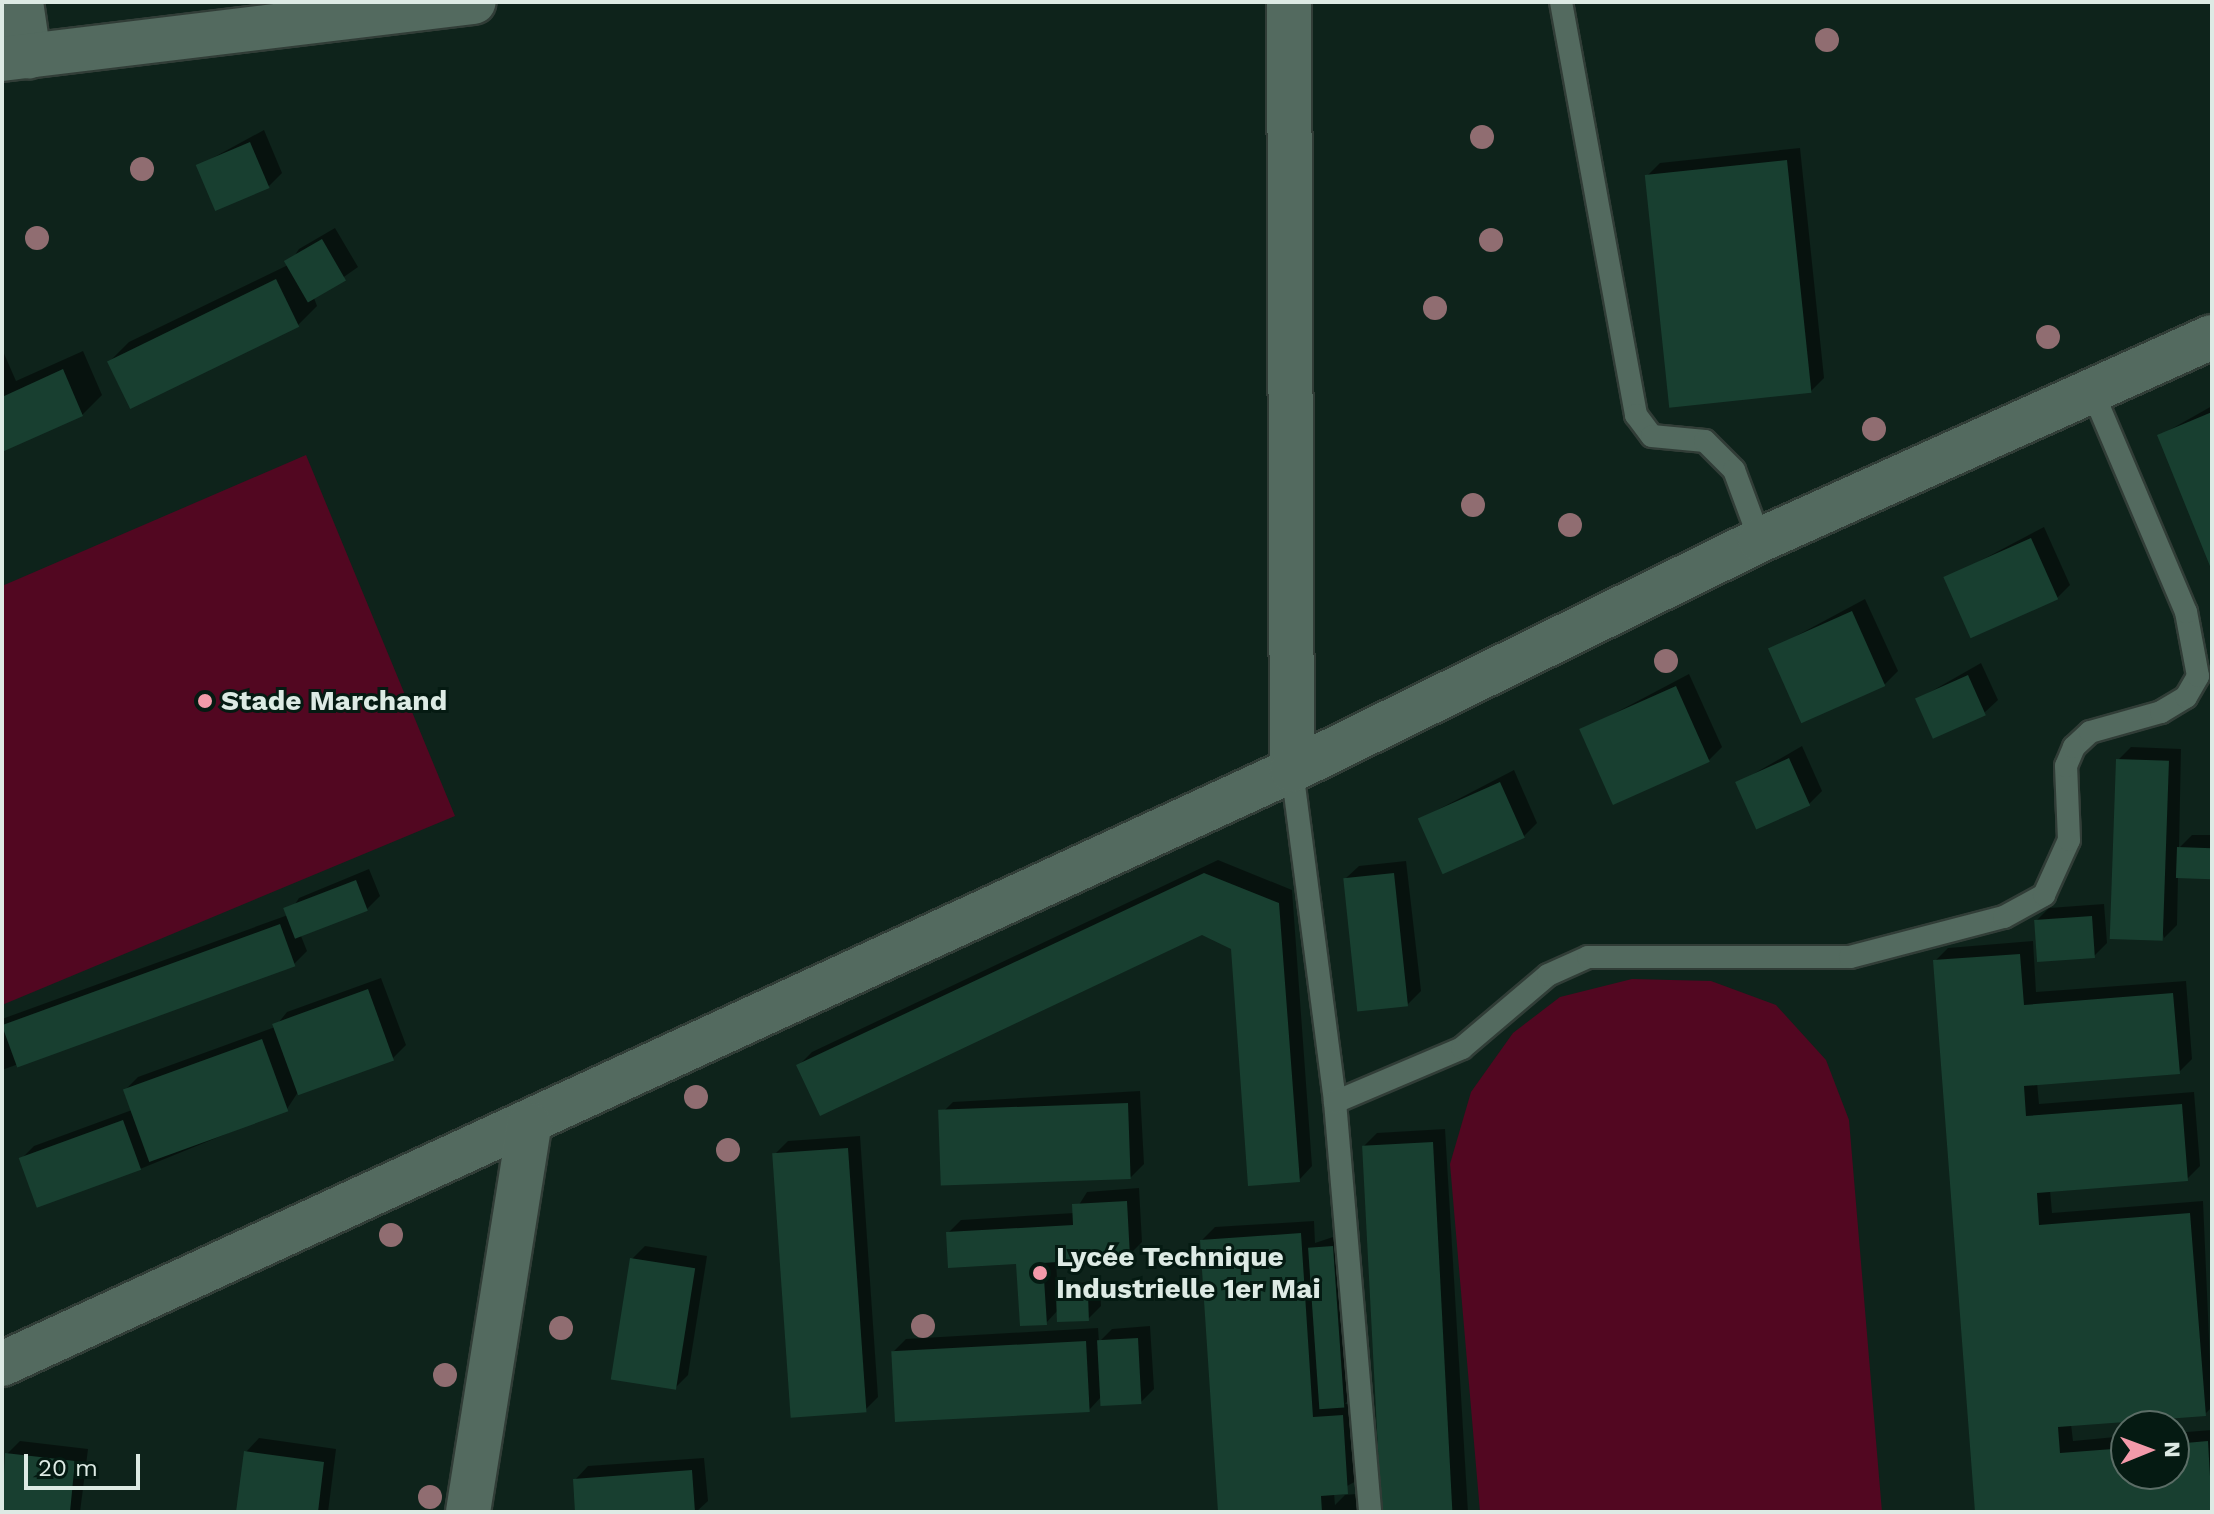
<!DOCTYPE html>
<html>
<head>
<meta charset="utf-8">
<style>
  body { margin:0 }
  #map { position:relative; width:2214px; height:1514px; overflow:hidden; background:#0e231b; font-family:"Work Sans",sans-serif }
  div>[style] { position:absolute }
  .green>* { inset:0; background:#520721 }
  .shadow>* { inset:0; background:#0007 }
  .building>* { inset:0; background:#183f30; transform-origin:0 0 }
  .roads { filter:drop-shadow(2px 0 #313d37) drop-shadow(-2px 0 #313d37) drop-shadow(0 2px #313d37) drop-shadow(0 -2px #313d37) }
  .service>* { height:22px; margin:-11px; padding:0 11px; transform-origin:11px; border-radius:11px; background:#536a5f }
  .minor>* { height:44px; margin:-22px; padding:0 22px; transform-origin:22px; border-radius:22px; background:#536a5f }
  .tertiary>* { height:44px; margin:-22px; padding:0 22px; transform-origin:22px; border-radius:22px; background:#536a5f }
  .trees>* { width:24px; height:24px; margin:-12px; border-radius:50%; background:#906d71 }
  .dots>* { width:22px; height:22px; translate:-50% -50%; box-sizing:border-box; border:4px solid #051a12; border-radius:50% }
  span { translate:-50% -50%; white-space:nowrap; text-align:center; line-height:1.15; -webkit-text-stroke:6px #051a12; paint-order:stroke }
  .poi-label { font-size:28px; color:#ddeae4; font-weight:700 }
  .left { translate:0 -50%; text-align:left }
  .frame { position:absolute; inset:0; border:4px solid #ddeae4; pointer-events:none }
  .north { position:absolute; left:2110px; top:1410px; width:80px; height:80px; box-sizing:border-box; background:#051a12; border:2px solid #5b6d66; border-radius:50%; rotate:89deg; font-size:22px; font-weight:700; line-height:32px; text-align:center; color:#ddeae4 }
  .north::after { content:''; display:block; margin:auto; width:28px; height:36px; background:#f39aaa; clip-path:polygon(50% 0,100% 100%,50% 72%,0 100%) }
  .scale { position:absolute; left:24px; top:1454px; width:116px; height:36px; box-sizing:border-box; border:4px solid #ddeae4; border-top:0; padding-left:10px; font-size:24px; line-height:28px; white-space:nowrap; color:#ddeae4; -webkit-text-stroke:6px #051a12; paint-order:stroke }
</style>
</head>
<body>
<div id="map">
  <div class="green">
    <div style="clip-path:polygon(306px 455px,455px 816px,2px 1005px,2px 586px)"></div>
    <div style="clip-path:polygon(1632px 979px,1711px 981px,1776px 1005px,1826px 1060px,1849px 1120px,1882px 1512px,1480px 1512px,1450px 1164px,1471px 1092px,1513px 1033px,1560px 997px)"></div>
  </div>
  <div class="shadow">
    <div style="clip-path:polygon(264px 130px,282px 173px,269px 186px,198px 166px)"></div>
    <div style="clip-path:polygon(1800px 148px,1824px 378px,1811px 391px,1647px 176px,1660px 163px)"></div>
    <div style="clip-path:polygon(335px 228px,358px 267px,314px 298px,317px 306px,298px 325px,109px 362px,129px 342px,288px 265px,299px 249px)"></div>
    <div style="clip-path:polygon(2px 349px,16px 381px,83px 351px,102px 395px,82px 415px,2px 450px)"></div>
    <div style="clip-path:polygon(2212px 406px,2212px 566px,2159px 436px)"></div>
    <div style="clip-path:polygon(2044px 527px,2070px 585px,2057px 598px,1946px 579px)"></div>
    <div style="clip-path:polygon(1865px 599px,1898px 671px,1885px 684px,1770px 650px)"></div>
    <div style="clip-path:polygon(1981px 663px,1998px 700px,1984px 713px,1918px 699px)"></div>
    <div style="clip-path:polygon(1689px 674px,1722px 747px,1709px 760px,1583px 730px)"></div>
    <div style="clip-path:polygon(1802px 746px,1822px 791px,1809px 804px,1738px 783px)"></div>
    <div style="clip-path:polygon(2131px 747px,2181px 749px,2179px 848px,2192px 835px,2212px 835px,2212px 876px,2178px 876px,2177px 925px,2164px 938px,2118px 760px)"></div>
    <div style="clip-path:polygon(1514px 770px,1537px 823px,1524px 836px,1420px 819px)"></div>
    <div style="clip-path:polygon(1218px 860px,1292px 890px,1312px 1166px,1299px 1180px,1232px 948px,1202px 933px,799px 1065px,812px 1052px)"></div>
    <div style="clip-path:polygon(1406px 861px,1421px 991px,1408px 1004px,1345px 879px,1359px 866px)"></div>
    <div style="clip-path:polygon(369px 869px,380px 896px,367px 909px,301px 936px,307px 951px,294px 964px,2px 1070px,2px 1019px,288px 915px,299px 898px)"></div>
    <div style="clip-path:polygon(2104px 904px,2107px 943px,2094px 956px,2036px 921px,2049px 908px)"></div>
    <div style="clip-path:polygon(2033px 941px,2036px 992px,2186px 981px,2192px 1059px,2179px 1072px,2037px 1083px,2039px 1104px,2194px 1092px,2200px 1166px,2187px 1179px,2050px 1190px,2052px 1213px,2203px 1201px,2212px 1407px,2205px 1414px,2071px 1424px,2073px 1441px,2126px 1436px,2126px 1474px,2174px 1474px,2174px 1433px,2212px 1430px,2212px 1512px,1977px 1512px,1935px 961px,1948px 948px)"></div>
    <div style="clip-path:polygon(381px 978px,406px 1045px,393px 1058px,298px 1092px,287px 1109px,140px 1169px,21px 1159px,34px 1146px,132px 1110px,125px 1090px,138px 1077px,275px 1027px,287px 1012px)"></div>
    <div style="clip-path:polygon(1140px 1091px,1144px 1164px,1131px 1177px,940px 1115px,953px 1102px)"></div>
    <div style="clip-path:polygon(1445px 1129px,1468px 1512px,1386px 1512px,1364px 1146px,1377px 1133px)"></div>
    <div style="clip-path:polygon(860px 1136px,878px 1397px,865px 1410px,775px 1154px,788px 1141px)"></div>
    <div style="clip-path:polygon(1139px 1188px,1142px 1242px,1129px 1255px,1056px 1260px,1058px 1297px,1072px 1283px,1100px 1282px,1101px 1306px,1088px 1319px,1059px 1309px,1046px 1323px,1018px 1262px,948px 1233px,961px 1220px,1074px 1213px,1087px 1192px)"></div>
    <div style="clip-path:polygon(1314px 1221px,1315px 1243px,1345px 1233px,1355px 1393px,1345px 1404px,1355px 1403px,1360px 1479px,1334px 1493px,1335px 1505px,1345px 1495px,1367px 1493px,1369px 1512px,1220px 1512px,1202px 1240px,1215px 1227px)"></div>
    <div style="clip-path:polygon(645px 1246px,707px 1256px,688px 1375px,675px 1388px,632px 1259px)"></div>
    <div style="clip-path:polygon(1150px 1326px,1154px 1389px,1141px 1402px,1102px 1396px,1089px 1410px,893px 1352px,906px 1339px,1098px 1328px,1099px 1342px,1112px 1329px)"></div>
    <div style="clip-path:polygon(259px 1438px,336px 1449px,328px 1512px,238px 1512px,246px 1452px)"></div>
    <div style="clip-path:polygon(20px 1441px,88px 1449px,80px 1512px,2px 1512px,7px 1454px)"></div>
    <div style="clip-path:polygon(704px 1458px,708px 1501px,696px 1512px,577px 1512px,575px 1480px,588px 1466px)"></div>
  </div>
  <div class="building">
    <div style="left:250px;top:142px;width:50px;height:59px;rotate:67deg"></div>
    <div style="left:1787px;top:160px;width:234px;height:143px;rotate:84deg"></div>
    <div style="left:322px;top:239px;width:48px;height:44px;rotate:60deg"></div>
    <div style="left:276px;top:279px;width:53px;height:188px;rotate:64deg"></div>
    <div style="clip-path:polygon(63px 369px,83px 416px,2px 452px,2px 397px)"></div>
    <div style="clip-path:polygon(2212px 412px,2212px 571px,2157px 435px)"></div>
    <div style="left:2031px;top:538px;width:67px;height:96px;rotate:66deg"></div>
    <div style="left:1852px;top:611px;width:82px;height:92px;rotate:66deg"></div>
    <div style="left:1968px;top:675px;width:44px;height:58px;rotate:66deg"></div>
    <div style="left:1676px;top:686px;width:83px;height:106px;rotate:66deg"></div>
    <div style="left:1789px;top:758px;width:52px;height:59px;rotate:66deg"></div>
    <div style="left:2116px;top:759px;width:53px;height:180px;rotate:2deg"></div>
    <div style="left:1500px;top:782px;width:61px;height:90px;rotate:66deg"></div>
    <div style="left:2177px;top:847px;width:35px;height:31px;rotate:2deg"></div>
    <div style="clip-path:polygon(1204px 873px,1279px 903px,1300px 1182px,1248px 1186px,1231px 949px,1202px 935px,820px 1116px,796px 1065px)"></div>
    <div style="left:1394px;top:873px;width:134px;height:51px;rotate:84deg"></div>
    <div style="left:356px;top:880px;width:33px;height:78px;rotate:69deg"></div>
    <div style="left:2092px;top:916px;width:42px;height:58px;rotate:86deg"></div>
    <div style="left:280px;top:924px;width:45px;height:296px;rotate:70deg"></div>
    <div style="clip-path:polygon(2020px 954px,2024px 1005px,2173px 993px,2180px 1074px,2024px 1086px,2026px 1116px,2182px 1104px,2188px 1181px,2037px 1193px,2039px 1225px,2190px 1213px,2206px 1416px,2058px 1427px,2060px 1453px,2126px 1448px,2126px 1474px,2174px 1474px,2174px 1444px,2208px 1441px,2212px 1512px,1975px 1512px,1933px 960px)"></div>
    <div style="left:368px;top:989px;width:76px;height:102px;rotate:70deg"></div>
    <div style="left:262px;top:1039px;width:77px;height:148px;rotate:70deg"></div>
    <div style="left:1128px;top:1103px;width:76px;height:190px;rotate:88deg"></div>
    <div style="left:123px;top:1120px;width:53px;height:111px;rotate:70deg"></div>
    <div style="left:1433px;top:1142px;width:371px;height:71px;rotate:87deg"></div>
    <div style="left:848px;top:1148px;width:265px;height:76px;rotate:86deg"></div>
    <div style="clip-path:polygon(1127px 1201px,1130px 1257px,1043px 1263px,1047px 1325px,1020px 1326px,1016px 1264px,948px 1268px,946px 1232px,1073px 1225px,1072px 1204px)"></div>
    <div style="clip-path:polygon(1301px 1233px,1313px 1417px,1343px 1415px,1348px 1494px,1321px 1496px,1322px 1512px,1218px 1512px,1200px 1240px)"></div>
    <div style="left:1333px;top:1246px;width:162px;height:25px;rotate:86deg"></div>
    <div style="left:630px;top:1258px;width:66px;height:123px;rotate:9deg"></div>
    <div style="left:1088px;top:1294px;width:27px;height:32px;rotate:88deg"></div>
    <div style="left:1138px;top:1338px;width:66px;height:41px;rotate:87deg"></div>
    <div style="left:1086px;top:1341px;width:71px;height:195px;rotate:87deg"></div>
    <div style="clip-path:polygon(244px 1451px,324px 1462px,318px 1512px,236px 1512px)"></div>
    <div style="clip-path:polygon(5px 1453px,75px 1461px,70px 1512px,2px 1512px)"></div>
    <div style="clip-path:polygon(692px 1470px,695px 1512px,575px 1512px,573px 1479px)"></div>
  </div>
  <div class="roads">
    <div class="service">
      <div style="left:1561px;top:2px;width:420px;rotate:79.7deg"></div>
      <div style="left:1636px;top:415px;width:26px;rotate:53deg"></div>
      <div style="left:1652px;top:436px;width:53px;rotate:5.4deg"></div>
      <div style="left:1705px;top:441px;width:41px;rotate:45deg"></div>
      <div style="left:1734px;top:470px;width:75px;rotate:69.6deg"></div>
      <div style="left:1292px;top:770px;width:335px;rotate:82.6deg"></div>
      <div style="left:1335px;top:1102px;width:411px;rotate:85.1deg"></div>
      <div style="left:1335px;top:1102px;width:138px;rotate:-23deg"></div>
      <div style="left:1462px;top:1048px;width:113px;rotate:-40.3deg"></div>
      <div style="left:1548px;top:975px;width:44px;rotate:-24.2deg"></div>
      <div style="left:1588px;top:957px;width:262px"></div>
      <div style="left:1850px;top:957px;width:159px;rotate:-14.6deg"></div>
      <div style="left:2004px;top:917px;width:46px;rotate:-28.8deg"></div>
      <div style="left:2044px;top:895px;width:60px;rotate:-65.6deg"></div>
      <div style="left:2069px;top:840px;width:74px;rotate:-92.3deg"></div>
      <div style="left:2066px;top:766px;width:21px;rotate:-67deg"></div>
      <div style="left:2074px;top:747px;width:22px;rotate:-43deg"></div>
      <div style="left:2090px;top:732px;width:74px;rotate:-15.7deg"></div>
      <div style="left:2161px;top:712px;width:29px;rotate:-31deg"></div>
      <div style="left:2186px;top:697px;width:24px;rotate:-60deg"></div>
      <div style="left:2198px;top:676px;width:65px;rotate:-100.6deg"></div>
      <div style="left:2186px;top:612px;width:238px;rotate:-113deg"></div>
    </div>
    <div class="minor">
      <div style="left:21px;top:2px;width:55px;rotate:81.6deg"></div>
      <div style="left:1289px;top:2px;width:768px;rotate:89.78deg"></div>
      <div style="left:2px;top:1364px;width:1420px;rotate:-24.72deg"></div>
      <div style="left:1292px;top:770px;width:521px;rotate:-26.17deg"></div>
      <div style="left:1760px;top:540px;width:495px;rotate:-24.2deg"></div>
      <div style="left:468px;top:1512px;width:392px;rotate:-81deg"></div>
    </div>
    <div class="tertiary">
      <div style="left:2px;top:59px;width:475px;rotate:-6.9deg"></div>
    </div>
  </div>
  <div class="trees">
    <div style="left:1827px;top:40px"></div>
    <div style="left:1482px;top:137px"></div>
    <div style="left:142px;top:169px"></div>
    <div style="left:37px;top:238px"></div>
    <div style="left:1491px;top:240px"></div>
    <div style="left:1435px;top:308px"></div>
    <div style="left:2048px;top:337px"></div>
    <div style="left:1874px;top:429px"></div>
    <div style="left:1473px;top:505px"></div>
    <div style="left:1570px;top:525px"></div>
    <div style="left:1666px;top:661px"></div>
    <div style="left:696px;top:1097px"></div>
    <div style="left:728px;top:1150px"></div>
    <div style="left:391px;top:1235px"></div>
    <div style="left:923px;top:1326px"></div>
    <div style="left:561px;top:1328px"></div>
    <div style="left:445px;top:1375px"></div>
    <div style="left:430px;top:1497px"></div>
  </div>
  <div class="dots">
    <div style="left:205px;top:701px;background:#f39aaa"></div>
    <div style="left:1040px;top:1273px;background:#f39aaa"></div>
  </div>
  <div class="poi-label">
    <span class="left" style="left:221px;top:701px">Stade Marchand</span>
    <span class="left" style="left:1056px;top:1273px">Lycée Technique<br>Industrielle 1er Mai</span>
  </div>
  <div class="frame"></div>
  <div class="north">N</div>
  <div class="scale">20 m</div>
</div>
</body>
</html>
